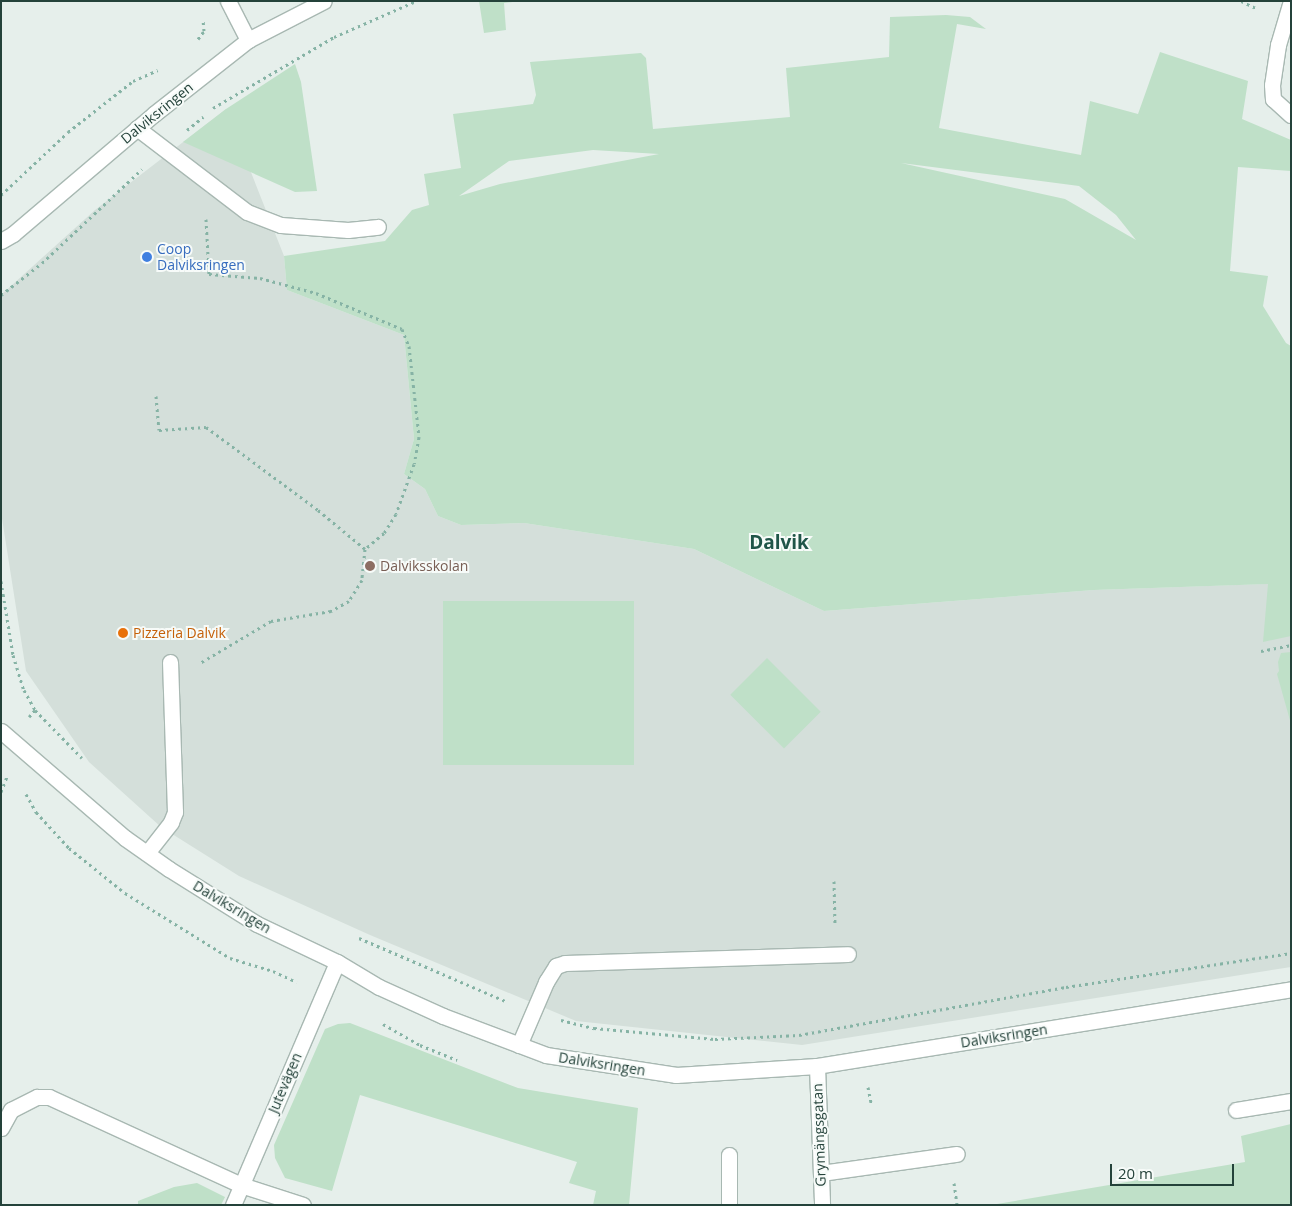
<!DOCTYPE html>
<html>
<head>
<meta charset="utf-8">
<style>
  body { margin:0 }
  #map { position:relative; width:1292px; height:1206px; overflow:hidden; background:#e6efeb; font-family:"Open Sans",sans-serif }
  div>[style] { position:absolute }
  .built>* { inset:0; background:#d4dfda }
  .green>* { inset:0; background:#bfe0c8; transform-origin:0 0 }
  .path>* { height:3px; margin-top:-1.5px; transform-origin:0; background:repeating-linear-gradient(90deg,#86b3a5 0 2.5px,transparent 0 6.5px) }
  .roads { filter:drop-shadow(1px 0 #a8b8b2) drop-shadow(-1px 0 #a8b8b2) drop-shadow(0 1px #a8b8b2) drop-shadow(0 -1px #a8b8b2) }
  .service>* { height:15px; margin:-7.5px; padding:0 7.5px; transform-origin:7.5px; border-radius:7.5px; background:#fff }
  .minor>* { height:15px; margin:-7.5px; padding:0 7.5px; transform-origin:7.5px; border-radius:7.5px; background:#fff }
  .dots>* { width:14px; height:14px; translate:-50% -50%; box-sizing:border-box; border:2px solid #f7fbf9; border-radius:50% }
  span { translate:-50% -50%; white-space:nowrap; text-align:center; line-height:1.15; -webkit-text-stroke:4px #f7fbf9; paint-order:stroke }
  .street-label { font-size:14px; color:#24423a }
  .shop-label { font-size:14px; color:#366cbe }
  .left { translate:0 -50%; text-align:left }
  .education-label { font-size:14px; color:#785e54 }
  .food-label { font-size:14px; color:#c56008 }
  .district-label { font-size:19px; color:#1f5548; font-weight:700 }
  .frame { position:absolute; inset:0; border:2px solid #24423a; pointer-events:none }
  .scale { position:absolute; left:1110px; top:1164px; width:124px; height:22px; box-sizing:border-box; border:2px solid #24423a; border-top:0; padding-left:6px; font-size:15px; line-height:18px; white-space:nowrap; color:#24423a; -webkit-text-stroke:4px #f7fbf9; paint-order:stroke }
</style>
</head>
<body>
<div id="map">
  <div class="built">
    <div style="clip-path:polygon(226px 109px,284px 256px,287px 290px,404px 335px,414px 439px,404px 474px,425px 489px,438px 516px,461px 525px,524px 523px,694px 549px,824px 611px,1094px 590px,1291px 583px,1291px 967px,802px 1045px,576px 1021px,370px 935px,239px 876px,161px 827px,89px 762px,26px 671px,1px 512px,1px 295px,95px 210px)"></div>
  </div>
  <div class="green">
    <div style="clip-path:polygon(479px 1px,522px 1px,504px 3px,506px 30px,484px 33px)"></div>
    <div style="clip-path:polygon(evenodd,946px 15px,970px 17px,986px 29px,957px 24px,939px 128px,1081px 155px,1090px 101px,1138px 114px,1160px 52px,1248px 81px,1242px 119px,1291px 140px,1291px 171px,1238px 167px,1230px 271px,1268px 276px,1263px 306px,1286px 343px,1291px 346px,1291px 636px,1263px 642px,1268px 584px,1094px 590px,824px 611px,694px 549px,524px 523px,461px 525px,438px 516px,425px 489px,404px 474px,414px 439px,404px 335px,287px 290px,284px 256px,385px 241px,412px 210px,429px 205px,424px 174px,461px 168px,453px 114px,533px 104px,536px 95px,530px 62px,641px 53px,646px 58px,653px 129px,790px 117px,786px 68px,889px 57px,890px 17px,946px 15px,593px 150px,659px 154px,500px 184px,459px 196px,509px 161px,593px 150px,946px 15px,901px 163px,1079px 186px,1116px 215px,1136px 240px,1065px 199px,901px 163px)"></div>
    <div style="clip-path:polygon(295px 64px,301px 82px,317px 191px,295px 192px,183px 142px,226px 109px)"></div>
    <div style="left:634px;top:601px;width:164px;height:191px;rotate:90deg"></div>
    <div style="clip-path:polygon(1291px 652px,1291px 724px,1277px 674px,1279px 671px,1278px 662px,1281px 653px)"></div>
    <div style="left:767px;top:658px;width:76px;height:52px;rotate:45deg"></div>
    <div style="clip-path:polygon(350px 1023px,518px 1088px,638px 1108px,629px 1205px,593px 1205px,596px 1191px,569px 1183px,577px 1162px,360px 1095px,332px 1191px,285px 1178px,275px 1158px,274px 1145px,325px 1029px,338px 1024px)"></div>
    <div style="clip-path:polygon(1291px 1124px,1291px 1205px,991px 1205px,1245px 1162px,1241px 1136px)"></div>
    <div style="clip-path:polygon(197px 1183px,225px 1197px,221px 1205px,138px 1205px,138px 1201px,174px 1187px)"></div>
  </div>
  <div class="path">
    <div style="left:1241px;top:1px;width:19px;rotate:25deg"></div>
    <div style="left:198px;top:39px;width:10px;rotate:-53deg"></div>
    <div style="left:204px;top:31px;width:11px;rotate:-95deg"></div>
    <div style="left:213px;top:108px;width:140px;rotate:-30.4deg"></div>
    <div style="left:334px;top:37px;width:90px;rotate:-23.7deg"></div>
    <div style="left:187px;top:130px;width:21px;rotate:-39deg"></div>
    <div style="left:1px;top:195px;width:92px;rotate:-43.2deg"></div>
    <div style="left:68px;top:132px;width:83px;rotate:-38.1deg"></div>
    <div style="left:133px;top:81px;width:27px;rotate:-24deg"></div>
    <div style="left:206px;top:219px;width:55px;rotate:86.9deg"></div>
    <div style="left:209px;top:274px;width:51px;rotate:4.5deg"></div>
    <div style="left:260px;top:278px;width:58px;rotate:15deg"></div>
    <div style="left:316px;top:293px;width:93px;rotate:22.7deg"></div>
    <div style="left:402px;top:329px;width:18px;rotate:68deg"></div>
    <div style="left:409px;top:346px;width:92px;rotate:83.7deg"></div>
    <div style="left:419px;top:437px;width:27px;rotate:100deg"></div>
    <div style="left:414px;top:464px;width:53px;rotate:109.8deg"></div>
    <div style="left:396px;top:514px;width:22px;rotate:122deg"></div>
    <div style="left:384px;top:533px;width:25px;rotate:140deg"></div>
    <div style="left:1px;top:295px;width:52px;rotate:-38deg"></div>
    <div style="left:42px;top:263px;width:137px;rotate:-43.2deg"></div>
    <div style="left:156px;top:396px;width:34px;rotate:85deg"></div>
    <div style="left:159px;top:430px;width:47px;rotate:-3.7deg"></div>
    <div style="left:206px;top:427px;width:139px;rotate:36.5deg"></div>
    <div style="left:318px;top:510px;width:61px;rotate:39.7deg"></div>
    <div style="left:365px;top:549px;width:31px;rotate:96deg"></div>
    <div style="left:362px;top:580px;width:25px;rotate:122deg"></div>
    <div style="left:349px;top:601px;width:21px;rotate:151deg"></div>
    <div style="left:331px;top:611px;width:61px;rotate:170.5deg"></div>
    <div style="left:271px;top:621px;width:82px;rotate:149.4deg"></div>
    <div style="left:1px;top:581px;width:75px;rotate:80.8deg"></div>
    <div style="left:13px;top:655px;width:37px;rotate:73deg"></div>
    <div style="left:24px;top:690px;width:23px;rotate:61deg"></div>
    <div style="left:35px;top:710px;width:9px;rotate:131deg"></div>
    <div style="left:1261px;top:651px;width:31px;rotate:-11deg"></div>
    <div style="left:35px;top:710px;width:67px;rotate:45.6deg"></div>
    <div style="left:1px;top:792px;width:17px;rotate:-69deg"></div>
    <div style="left:26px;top:794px;width:21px;rotate:61deg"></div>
    <div style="left:36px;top:812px;width:49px;rotate:47.5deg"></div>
    <div style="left:69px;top:848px;width:72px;rotate:38.8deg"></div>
    <div style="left:125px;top:893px;width:123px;rotate:31.8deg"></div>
    <div style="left:230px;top:958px;width:45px;rotate:16.8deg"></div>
    <div style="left:273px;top:971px;width:26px;rotate:25deg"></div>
    <div style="left:834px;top:881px;width:44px;rotate:88.7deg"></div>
    <div style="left:359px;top:938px;width:159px;rotate:23.3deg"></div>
    <div style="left:561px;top:1020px;width:34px;rotate:14deg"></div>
    <div style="left:594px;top:1028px;width:121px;rotate:5.2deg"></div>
    <div style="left:715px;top:1039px;width:84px;rotate:-2.7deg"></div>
    <div style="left:799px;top:1035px;width:271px;rotate:-10.2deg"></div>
    <div style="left:1066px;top:987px;width:228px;rotate:-8.6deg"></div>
    <div style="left:383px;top:1024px;width:43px;rotate:29.6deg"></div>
    <div style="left:420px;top:1045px;width:40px;rotate:22deg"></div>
    <div style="left:868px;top:1087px;width:16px;rotate:79deg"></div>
    <div style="left:954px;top:1183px;width:22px;rotate:82deg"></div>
  </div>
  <div class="roads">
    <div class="service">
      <div style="left:1291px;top:1px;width:46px;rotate:106.5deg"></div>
      <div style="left:1278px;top:45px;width:40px;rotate:98.5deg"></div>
      <div style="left:1272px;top:85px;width:14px;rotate:86deg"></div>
      <div style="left:1273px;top:99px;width:24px;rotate:42deg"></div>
      <div style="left:137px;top:128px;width:138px;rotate:37.4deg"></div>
      <div style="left:247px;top:212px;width:36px;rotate:21deg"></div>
      <div style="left:281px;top:225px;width:67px;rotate:4.3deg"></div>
      <div style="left:348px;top:230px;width:30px;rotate:-6deg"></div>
      <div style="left:147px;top:853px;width:39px;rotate:-52deg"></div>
      <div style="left:171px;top:822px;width:11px;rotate:-68deg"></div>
      <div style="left:175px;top:812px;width:150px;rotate:-91.9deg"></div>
      <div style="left:519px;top:1045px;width:69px;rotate:-66.8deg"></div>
      <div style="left:546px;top:982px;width:19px;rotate:-58deg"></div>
      <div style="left:556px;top:966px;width:9px;rotate:-18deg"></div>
      <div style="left:565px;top:963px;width:283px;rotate:-1.8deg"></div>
      <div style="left:1236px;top:1110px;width:56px;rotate:-9.3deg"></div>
      <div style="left:1px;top:1128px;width:21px;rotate:-61deg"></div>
      <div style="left:11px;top:1110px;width:29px;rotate:-27deg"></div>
      <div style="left:37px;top:1097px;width:12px"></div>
      <div style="left:49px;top:1097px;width:211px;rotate:24.6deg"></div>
      <div style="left:241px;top:1185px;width:65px;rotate:17.9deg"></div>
      <div style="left:821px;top:1173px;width:137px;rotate:-8deg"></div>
      <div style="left:729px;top:1205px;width:50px;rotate:-90deg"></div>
    </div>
    <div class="minor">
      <div style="left:228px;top:1px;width:44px;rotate:62.9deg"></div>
      <div style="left:1px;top:241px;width:14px;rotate:-30deg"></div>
      <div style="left:13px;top:234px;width:185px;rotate:-40.4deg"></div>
      <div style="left:154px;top:114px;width:120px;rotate:-38.2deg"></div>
      <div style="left:248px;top:40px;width:85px;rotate:-27.2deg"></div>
      <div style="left:1px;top:731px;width:164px;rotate:40.8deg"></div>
      <div style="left:125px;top:838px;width:54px;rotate:35.2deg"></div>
      <div style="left:169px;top:869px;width:104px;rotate:32deg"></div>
      <div style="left:257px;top:924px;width:89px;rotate:25.4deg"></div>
      <div style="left:337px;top:962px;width:49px;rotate:30.8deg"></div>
      <div style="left:379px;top:987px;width:70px;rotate:24.4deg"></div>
      <div style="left:443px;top:1016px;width:110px;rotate:20.7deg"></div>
      <div style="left:546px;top:1055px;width:132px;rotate:8.7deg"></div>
      <div style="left:676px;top:1075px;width:141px;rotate:-3.7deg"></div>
      <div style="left:817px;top:1066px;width:480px;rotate:-9.2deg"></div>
      <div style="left:817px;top:1066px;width:139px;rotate:87.9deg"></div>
      <div style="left:233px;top:1205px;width:264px;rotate:-66.8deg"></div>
    </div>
  </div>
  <div class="dots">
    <div style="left:147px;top:257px;background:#3f7fe0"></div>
    <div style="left:370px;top:566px;background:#8d6e63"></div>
    <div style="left:123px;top:633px;background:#e8710a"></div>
  </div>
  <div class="street-label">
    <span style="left:157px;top:113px;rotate:-39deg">Dalviksringen</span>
    <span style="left:232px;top:907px;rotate:31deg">Dalviksringen</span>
    <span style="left:1004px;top:1036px;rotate:-9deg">Dalviksringen</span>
    <span style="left:602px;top:1064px;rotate:9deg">Dalviksringen</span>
    <span style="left:285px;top:1083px;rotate:-67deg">Jutevägen</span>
    <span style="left:819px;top:1135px;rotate:-92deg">Grymängsgatan</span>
  </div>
  <div class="shop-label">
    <span class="left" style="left:157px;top:257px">Coop<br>Dalviksringen</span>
  </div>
  <div class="education-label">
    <span class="left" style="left:380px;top:566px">Dalviksskolan</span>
  </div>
  <div class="food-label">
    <span class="left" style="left:133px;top:633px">Pizzeria Dalvik</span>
  </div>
  <div class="district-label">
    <span style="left:779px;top:543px">Dalvik</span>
  </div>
  <div class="frame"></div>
  <div class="scale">20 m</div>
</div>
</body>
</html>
